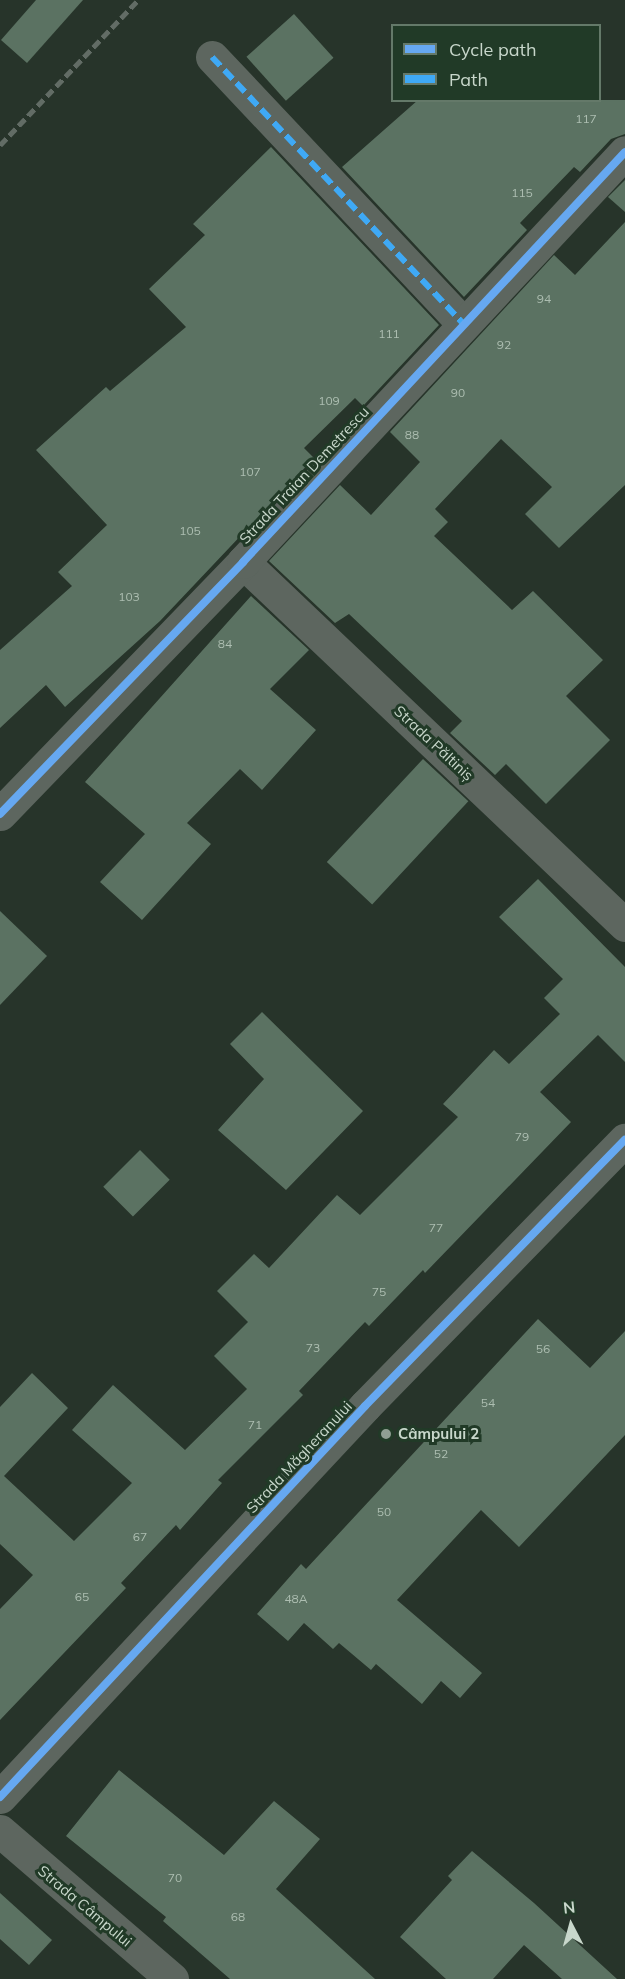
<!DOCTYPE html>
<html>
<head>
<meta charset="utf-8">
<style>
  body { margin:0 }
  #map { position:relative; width:625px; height:1979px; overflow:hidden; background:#27342a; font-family:Mulish,sans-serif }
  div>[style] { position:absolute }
  .building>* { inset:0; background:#5b7262; transform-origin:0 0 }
  .minor>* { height:33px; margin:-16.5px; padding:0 16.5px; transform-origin:16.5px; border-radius:16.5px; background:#5d665f }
  .tertiary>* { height:33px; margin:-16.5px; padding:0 16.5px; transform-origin:16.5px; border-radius:16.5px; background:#5d665f }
  .rail>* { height:4.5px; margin-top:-2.25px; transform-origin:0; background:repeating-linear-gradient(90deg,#626c65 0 9px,transparent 0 13.5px) }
  .quiet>* { height:6px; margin-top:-3px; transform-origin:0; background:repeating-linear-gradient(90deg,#3fa9f5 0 12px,transparent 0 18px) }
  .cycleway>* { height:8px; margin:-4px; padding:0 4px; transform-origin:4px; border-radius:4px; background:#66a8f1 }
  .dots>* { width:16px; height:16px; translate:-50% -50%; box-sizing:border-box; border:3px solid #213a27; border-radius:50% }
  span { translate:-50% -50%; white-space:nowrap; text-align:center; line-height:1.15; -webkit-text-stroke:6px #213a27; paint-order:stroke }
  .number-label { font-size:12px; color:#adbeb1 }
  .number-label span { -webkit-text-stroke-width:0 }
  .street-label { font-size:15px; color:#c8d7cb }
  .poi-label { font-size:15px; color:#c8d7cb; font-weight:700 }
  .left { translate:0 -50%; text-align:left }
  .legend { position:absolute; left:391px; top:24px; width:210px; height:78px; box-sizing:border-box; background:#213a27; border:2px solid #647969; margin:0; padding:8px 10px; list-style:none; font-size:18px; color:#c8d7cb }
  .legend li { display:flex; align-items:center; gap:12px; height:30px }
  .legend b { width:30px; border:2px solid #647969 }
  .north { position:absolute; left:541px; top:1895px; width:60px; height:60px; -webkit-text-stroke:4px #213a27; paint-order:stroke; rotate:354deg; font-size:16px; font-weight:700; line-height:24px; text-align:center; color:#c8d7cb }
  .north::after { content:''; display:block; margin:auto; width:21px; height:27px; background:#c8d7cb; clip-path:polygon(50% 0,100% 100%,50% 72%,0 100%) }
</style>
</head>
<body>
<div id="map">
  <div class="building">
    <div style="clip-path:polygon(36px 0,83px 0,27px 63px,1px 40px)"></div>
    <div style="left:294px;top:14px;width:59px;height:64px;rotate:48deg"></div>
    <div style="clip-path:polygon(418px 100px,625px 100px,625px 134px,611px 139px,580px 172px,574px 167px,520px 223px,527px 230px,464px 297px,342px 167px)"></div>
    <div style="clip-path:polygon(271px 147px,439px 325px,363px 406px,355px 398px,304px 448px,314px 458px,160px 621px,65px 707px,46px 685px,0 728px,0 650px,72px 586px,58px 572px,107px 525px,36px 450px,106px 387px,110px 391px,186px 327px,149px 289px,205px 235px,193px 224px)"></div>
    <div style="clip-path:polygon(625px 180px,625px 212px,608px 197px)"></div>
    <div style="clip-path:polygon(625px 222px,625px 485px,559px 548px,525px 514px,552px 487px,501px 439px,435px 509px,448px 522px,434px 536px,512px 610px,533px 591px,603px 660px,566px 696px,610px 740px,546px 804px,506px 764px,495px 775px,450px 733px,462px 721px,349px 614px,335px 623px,269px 561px,340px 485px,371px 515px,420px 462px,390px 432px,554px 255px,575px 275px)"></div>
    <div style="clip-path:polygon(251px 596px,309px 650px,270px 689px,316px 730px,262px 790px,240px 769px,187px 823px,211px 844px,142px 920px,100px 882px,145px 834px,85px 782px)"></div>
    <div style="left:423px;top:759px;width:62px;height:141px;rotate:43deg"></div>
    <div style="clip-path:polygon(538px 879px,625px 967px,625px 1062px,598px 1035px,540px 1092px,571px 1122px,425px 1273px,423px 1270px,369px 1326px,365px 1322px,299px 1391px,303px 1395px,218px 1480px,222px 1483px,180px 1530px,176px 1525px,121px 1583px,126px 1588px,0 1720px,0 1609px,33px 1575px,0 1544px,0 1407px,32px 1373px,68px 1408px,4px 1476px,74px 1541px,132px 1483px,72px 1430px,113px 1385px,185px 1450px,247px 1389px,214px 1356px,248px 1322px,217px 1291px,254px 1254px,269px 1268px,337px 1195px,360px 1215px,458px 1117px,443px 1104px,494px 1050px,509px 1064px,560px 1014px,544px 998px,563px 979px,499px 917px)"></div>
    <div style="clip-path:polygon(0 911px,47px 956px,0 1005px)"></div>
    <div style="clip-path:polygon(262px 1012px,363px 1111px,286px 1190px,218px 1130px,264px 1079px,230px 1044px)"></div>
    <div style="left:140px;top:1150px;width:42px;height:52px;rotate:45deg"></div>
    <div style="clip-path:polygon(538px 1319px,590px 1368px,625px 1331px,625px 1435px,519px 1547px,481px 1510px,397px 1600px,482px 1673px,460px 1698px,441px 1681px,422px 1704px,376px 1664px,371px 1670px,339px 1643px,333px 1649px,304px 1623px,288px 1641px,257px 1614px,301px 1564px,306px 1569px)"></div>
    <div style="clip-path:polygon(119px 1770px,224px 1855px,274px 1801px,320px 1839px,276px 1889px,375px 1979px,230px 1979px,163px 1921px,166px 1917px,66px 1836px)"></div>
    <div style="clip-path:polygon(472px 1851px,534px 1903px,617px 1979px,562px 1979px,524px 1945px,493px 1979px,446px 1979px,400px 1937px,452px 1880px,448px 1876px)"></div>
    <div style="clip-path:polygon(0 1893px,52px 1940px,29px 1965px,0 1939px)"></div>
  </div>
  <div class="minor">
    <div style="left:212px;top:57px;width:366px;rotate:46.7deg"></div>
    <div style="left:243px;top:562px;width:527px;rotate:43.54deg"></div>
    <div style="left:0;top:814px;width:350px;rotate:-46deg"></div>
    <div style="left:243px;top:562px;width:560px;rotate:-47.02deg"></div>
  </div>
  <div class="tertiary">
    <div style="left:0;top:1797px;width:535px;rotate:-46.97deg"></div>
    <div style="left:365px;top:1406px;width:372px;rotate:-45.7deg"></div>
    <div style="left:0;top:1831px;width:227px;rotate:40.7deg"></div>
  </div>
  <div class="rail">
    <div style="left:0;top:145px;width:200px;rotate:-46.4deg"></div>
  </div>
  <div class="quiet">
    <div style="left:212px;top:57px;width:366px;rotate:46.7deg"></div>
  </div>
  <div class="cycleway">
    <div style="left:0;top:814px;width:350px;rotate:-46deg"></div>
    <div style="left:243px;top:562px;width:560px;rotate:-47.02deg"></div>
    <div style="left:0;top:1797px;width:535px;rotate:-46.97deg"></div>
    <div style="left:365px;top:1406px;width:372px;rotate:-45.7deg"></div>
  </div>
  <div class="dots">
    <div style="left:386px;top:1434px;background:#909e93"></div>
  </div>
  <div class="number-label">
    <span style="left:586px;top:119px">117</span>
    <span style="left:522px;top:193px">115</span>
    <span style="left:544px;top:299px">94</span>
    <span style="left:389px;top:334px">111</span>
    <span style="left:504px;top:345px">92</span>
    <span style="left:458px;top:393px">90</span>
    <span style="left:329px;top:401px">109</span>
    <span style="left:412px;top:435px">88</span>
    <span style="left:250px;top:472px">107</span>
    <span style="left:190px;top:531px">105</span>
    <span style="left:129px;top:597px">103</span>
    <span style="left:225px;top:644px">84</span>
    <span style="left:522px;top:1137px">79</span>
    <span style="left:436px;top:1228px">77</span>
    <span style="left:379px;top:1292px">75</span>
    <span style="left:313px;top:1348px">73</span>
    <span style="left:543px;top:1349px">56</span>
    <span style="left:488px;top:1403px">54</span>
    <span style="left:255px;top:1425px">71</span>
    <span style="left:441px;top:1454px">52</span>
    <span style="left:384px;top:1512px">50</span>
    <span style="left:140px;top:1537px">67</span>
    <span style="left:82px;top:1597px">65</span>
    <span style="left:296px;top:1599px">48A</span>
    <span style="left:175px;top:1878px">70</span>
    <span style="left:238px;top:1917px">68</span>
  </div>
  <div class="street-label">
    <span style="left:304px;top:475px;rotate:-47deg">Strada Traian Demetrescu</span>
    <span style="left:434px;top:743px;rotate:43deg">Strada Păltiniș</span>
    <span style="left:299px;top:1457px;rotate:-47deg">Strada Măgheranului</span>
    <span style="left:85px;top:1906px;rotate:40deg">Strada Câmpului</span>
  </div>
  <div class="poi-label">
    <span class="left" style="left:398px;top:1434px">Câmpului 2</span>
  </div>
  <ul class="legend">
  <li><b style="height:8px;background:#66a8f1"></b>Cycle path</li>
  <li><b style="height:8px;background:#3fa9f5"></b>Path</li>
  </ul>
  <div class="north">N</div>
</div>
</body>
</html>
